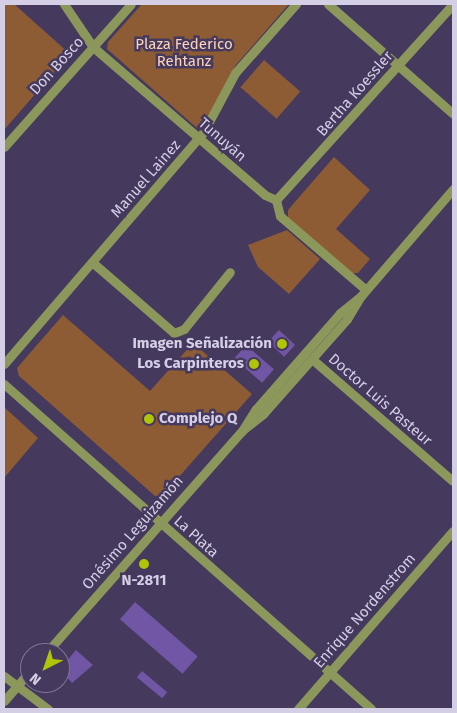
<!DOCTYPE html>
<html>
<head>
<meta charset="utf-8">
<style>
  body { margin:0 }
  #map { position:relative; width:457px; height:713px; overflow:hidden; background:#45395e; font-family:"Fira Sans",sans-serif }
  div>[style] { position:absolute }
  .green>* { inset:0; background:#8d5c35; transform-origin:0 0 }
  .building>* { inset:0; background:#7156a6; transform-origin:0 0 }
  .minor>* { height:9px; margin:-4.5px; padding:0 4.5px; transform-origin:4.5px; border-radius:4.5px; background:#8c975c }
  .dots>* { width:14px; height:14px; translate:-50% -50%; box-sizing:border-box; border:2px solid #45395e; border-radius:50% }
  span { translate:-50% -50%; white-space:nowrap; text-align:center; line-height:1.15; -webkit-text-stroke:5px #45395e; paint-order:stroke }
  .park-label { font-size:15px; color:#fed4b6 }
  .street-label { font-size:15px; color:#d5cfe6 }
  .poi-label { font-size:15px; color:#d5cfe6; font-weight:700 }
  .right { translate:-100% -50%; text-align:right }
  .left { translate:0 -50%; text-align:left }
  .frame { position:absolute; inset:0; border:5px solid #d5cfe6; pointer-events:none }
  .north { position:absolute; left:20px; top:643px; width:50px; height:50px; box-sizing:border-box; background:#45395e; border:1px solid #7f7594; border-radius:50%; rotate:221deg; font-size:14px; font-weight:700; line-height:20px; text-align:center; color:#d5cfe6 }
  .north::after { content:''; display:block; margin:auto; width:18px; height:22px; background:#afc505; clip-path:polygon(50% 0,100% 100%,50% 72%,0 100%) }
</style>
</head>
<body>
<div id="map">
  <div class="green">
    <div style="clip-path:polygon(4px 4px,14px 4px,70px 54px,4px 130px)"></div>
    <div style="clip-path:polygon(142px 4px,289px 4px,235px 66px,204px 124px,197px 128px,107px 49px,108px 42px)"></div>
    <div style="left:264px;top:60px;width:48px;height:36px;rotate:41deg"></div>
    <div style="clip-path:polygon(334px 157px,370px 190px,336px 229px,370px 259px,358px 273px,351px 273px,288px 218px,288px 210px)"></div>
    <div style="clip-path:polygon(287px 230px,320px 259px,289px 294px,258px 267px,248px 245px)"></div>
    <div style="clip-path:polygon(63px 315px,150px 391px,193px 343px,252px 394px,163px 495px,155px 496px,19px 376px,17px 368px)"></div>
    <div style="clip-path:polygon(4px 407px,38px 438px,4px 478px)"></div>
  </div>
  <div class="building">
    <div style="left:279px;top:330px;width:22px;height:16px;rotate:43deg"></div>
    <div style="left:246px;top:345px;width:37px;height:18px;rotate:41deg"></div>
    <div style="left:135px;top:602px;width:83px;height:23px;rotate:41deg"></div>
    <div style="clip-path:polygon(76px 650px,93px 665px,72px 683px,60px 669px)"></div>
    <div style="left:142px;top:671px;width:33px;height:8px;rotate:40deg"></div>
  </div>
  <div class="minor">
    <div style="left:64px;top:4px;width:52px;rotate:56deg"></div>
    <div style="left:93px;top:47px;width:227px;rotate:40.7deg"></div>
    <div style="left:265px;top:195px;width:12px;rotate:24deg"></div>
    <div style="left:328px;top:4px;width:167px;rotate:41.3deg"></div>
    <div style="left:4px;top:147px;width:191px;rotate:-48.4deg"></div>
    <div style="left:276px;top:200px;width:264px;rotate:-47.9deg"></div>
    <div style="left:276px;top:200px;width:16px;rotate:76deg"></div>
    <div style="left:280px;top:216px;width:113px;rotate:40.7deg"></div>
    <div style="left:92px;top:262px;width:108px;rotate:40.9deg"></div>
    <div style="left:174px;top:333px;width:11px;rotate:-22deg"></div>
    <div style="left:184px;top:329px;width:73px;rotate:-51.1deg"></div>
    <div style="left:312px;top:359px;width:186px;rotate:40.9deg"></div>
    <div style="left:4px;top:364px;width:305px;rotate:-49.3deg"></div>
    <div style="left:203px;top:133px;width:68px;rotate:-61.9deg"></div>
    <div style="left:235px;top:73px;width:92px;rotate:-48.5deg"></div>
    <div style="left:4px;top:384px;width:490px;rotate:41.5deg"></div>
    <div style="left:244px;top:429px;width:24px;rotate:-38deg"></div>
    <div style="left:263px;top:414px;width:127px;rotate:-48.5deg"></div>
    <div style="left:347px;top:319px;width:27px;rotate:-59deg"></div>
    <div style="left:361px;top:296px;width:141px;rotate:-49.3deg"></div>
    <div style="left:46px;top:653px;width:296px;rotate:-48.6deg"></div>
    <div style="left:242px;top:431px;width:26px;rotate:-58deg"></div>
    <div style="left:256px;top:409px;width:128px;rotate:-48.8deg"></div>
    <div style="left:340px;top:313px;width:27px;rotate:-39deg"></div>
    <div style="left:4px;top:676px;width:55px;rotate:36.9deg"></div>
    <div style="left:4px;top:701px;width:40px;rotate:-49deg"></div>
    <div style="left:298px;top:709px;width:236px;rotate:-49deg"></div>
  </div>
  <div class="dots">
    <div style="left:282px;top:344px;background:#afc505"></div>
    <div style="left:254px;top:364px;background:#afc505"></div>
    <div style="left:149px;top:419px;background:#afc505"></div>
    <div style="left:144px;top:564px;background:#afc505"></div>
  </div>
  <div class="park-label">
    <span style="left:184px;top:53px">Plaza Federico<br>Rehtanz</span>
  </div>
  <div class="street-label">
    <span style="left:57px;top:66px;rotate:-48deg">Don Bosco</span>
    <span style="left:355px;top:94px;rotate:-49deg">Bertha Koessler</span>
    <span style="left:222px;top:140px;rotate:41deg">Tunuyán</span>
    <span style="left:146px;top:179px;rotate:-49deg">Manuel Lainez</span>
    <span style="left:380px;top:400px;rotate:41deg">Doctor Luis Pasteur</span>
    <span style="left:133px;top:533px;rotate:-49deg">Onésimo Leguizamón</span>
    <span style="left:196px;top:537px;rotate:42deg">La Plata</span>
    <span style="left:365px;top:611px;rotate:-49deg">Enrique Nordenstrom</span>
  </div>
  <div class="poi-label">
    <span class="right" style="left:272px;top:344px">Imagen Señalización</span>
    <span class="right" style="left:244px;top:364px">Los Carpinteros</span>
    <span class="left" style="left:159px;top:419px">Complejo Q</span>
    <span style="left:144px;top:581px">N-2811</span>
  </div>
  <div class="frame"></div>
  <div class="north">N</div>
</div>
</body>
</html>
